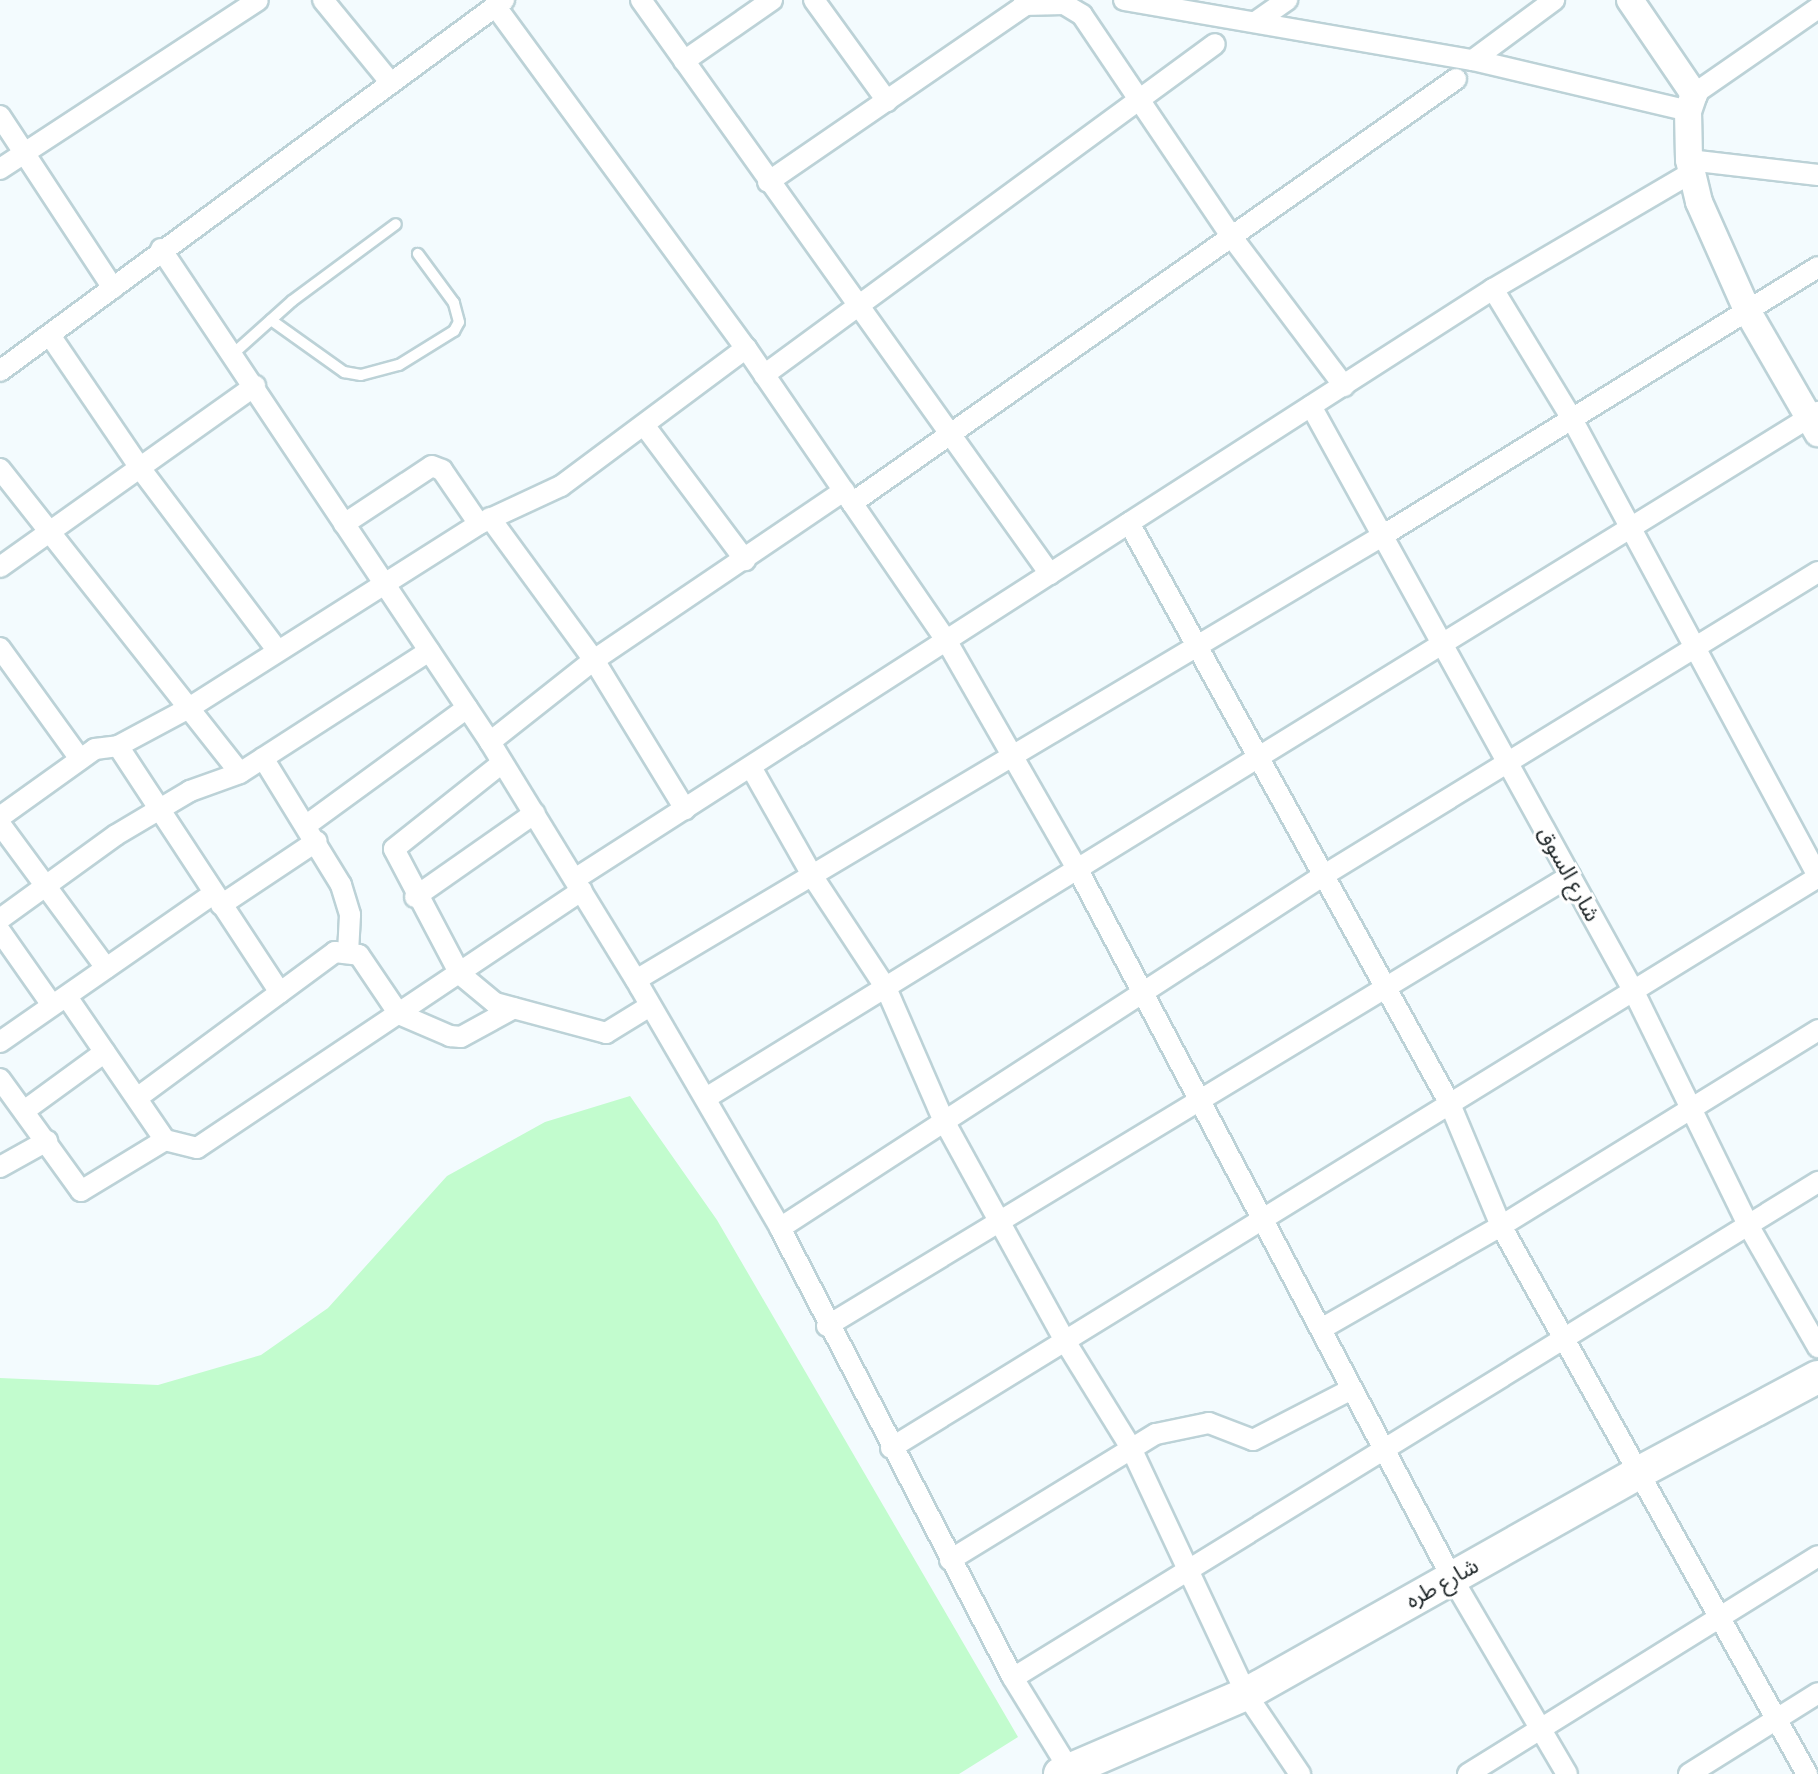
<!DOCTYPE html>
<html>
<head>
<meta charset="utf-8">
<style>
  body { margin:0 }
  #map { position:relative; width:1818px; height:1774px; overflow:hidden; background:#f3fbfe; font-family:"PT Sans Narrow","Noto Sans Arabic",sans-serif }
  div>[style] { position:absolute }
  .green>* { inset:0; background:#c2fcce }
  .roads { filter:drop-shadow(2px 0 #bcd2d7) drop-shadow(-2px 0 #bcd2d7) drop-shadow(0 2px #bcd2d7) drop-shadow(0 -2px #bcd2d7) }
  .service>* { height:10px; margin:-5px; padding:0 5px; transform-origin:5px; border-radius:5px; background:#fff }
  .minor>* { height:20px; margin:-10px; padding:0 10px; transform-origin:10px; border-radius:10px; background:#fff }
  .tertiary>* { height:26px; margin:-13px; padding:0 13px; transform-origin:13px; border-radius:13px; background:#fff }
  .primary>* { height:32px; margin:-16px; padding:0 16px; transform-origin:16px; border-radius:16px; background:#fff }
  span { translate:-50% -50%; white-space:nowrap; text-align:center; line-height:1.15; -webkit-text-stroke:6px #fff; paint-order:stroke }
  .street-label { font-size:22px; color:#1b2325 }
</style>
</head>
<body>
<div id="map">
  <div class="green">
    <div style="clip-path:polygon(630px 1096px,717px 1220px,1018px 1737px,959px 1774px,0 1774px,0 1378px,158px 1385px,261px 1355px,328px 1308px,447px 1176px,545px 1122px)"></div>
  </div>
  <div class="roads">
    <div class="service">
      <div style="left:271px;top:320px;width:90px;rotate:35.5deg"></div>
      <div style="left:344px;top:372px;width:17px;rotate:10deg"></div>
      <div style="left:361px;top:375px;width:39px;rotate:-15deg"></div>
      <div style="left:399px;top:365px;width:65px;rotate:-31.7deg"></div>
      <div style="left:454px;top:331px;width:10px;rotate:-61deg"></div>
      <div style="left:459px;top:322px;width:20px;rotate:-105deg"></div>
      <div style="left:454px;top:303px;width:61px;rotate:-126.3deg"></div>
      <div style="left:234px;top:353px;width:78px;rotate:-41.9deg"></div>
      <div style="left:292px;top:301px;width:129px;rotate:-36.5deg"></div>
    </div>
    <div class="minor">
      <div style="left:323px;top:0;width:107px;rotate:50.7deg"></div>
      <div style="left:641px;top:0;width:705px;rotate:54.53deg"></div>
      <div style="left:814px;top:0;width:125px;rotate:54.1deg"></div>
      <div style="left:1124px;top:0;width:354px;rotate:9.8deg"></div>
      <div style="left:1473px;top:60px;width:221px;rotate:13.3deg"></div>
      <div style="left:1023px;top:5px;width:41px;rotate:-1.4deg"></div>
      <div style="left:1064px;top:4px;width:21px;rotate:31deg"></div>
      <div style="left:1082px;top:15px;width:267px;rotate:56deg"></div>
      <div style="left:1231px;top:236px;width:188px;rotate:53deg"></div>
      <div style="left:496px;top:7px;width:423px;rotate:53.8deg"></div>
      <div style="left:746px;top:348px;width:354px;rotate:55.6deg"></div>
      <div style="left:946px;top:640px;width:267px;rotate:60.2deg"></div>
      <div style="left:1079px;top:872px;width:798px;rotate:62.15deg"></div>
      <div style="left:1452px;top:1578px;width:227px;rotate:59.6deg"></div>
      <div style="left:1257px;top:21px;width:37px;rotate:-35deg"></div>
      <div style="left:1473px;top:60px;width:101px;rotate:-36.5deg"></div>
      <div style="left:684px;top:61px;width:107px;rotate:-34.7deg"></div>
      <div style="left:1694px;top:94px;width:151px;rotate:-34.7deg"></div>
      <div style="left:0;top:116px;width:206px;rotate:56.7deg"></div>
      <div style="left:1689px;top:160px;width:130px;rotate:6.6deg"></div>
      <div style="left:0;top:169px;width:308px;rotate:-33.2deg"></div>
      <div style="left:768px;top:182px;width:321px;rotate:-34.5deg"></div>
      <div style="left:161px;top:249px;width:593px;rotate:56.28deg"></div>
      <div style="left:490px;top:742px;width:287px;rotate:58.5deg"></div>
      <div style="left:640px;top:987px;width:279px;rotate:59.8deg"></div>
      <div style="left:780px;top:1228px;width:507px;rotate:62.63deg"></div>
      <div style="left:1013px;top:1678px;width:107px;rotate:58.4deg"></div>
      <div style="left:1493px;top:289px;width:152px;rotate:58.7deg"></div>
      <div style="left:1572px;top:419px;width:519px;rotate:61.71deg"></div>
      <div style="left:51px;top:337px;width:158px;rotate:55.8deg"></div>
      <div style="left:140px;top:468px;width:229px;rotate:53deg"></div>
      <div style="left:0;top:371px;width:626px;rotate:-36.36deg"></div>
      <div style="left:764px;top:375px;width:559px;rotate:-36.28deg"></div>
      <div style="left:1311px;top:406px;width:667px;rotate:61.13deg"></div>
      <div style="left:1633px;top:990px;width:262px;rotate:63.9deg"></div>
      <div style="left:1748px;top:1225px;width:141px;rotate:60.2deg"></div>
      <div style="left:644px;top:425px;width:169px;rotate:53.2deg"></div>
      <div style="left:0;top:469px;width:387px;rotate:51.7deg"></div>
      <div style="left:852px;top:503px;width:738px;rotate:-35.07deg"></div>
      <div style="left:490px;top:518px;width:176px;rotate:53.8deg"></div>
      <div style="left:594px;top:660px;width:175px;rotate:58.6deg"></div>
      <div style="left:1129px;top:523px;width:664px;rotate:61.08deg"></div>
      <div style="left:1450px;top:1104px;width:132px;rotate:67.3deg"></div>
      <div style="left:1501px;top:1226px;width:628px;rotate:60.82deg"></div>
      <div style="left:344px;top:524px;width:105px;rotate:-33.4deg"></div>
      <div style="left:432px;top:466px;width:11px;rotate:22deg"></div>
      <div style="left:442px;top:470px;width:65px;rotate:55.6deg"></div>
      <div style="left:0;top:567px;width:313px;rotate:-35.4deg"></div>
      <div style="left:0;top:648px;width:137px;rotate:54.2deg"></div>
      <div style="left:490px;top:742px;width:132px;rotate:-38.3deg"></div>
      <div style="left:594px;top:660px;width:302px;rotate:-34.1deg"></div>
      <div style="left:118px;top:746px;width:295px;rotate:56.7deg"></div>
      <div style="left:263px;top:758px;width:149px;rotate:58.4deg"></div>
      <div style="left:341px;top:885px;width:31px;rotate:73deg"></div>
      <div style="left:350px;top:915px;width:35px;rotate:93deg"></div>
      <div style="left:502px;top:763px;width:138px;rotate:141.5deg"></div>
      <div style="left:394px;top:849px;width:141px;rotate:62.2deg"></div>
      <div style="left:460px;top:974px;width:45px;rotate:39.6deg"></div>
      <div style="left:495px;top:1003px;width:115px;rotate:15.1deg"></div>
      <div style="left:606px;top:1033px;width:52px;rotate:-31.5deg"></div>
      <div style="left:752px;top:769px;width:124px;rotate:60.5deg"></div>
      <div style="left:813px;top:877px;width:133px;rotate:56.7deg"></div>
      <div style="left:886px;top:988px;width:143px;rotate:66.5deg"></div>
      <div style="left:943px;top:1119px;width:253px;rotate:61.2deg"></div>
      <div style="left:1065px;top:1341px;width:126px;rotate:58.3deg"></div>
      <div style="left:1131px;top:1448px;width:272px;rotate:64.9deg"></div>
      <div style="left:1246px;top:1694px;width:97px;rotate:56deg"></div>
      <div style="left:0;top:817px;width:117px;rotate:-35.6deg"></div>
      <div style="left:95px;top:749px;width:23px;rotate:-7deg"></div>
      <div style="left:118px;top:746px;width:81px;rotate:-28.2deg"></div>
      <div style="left:189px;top:708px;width:343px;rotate:-32.4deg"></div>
      <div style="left:479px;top:524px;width:90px;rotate:-24.9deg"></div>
      <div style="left:561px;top:486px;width:231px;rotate:-36.7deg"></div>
      <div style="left:0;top:824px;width:179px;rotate:53.6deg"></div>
      <div style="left:308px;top:824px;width:197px;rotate:-36.1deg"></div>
      <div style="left:575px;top:879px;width:1091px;rotate:-32.73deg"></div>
      <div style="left:1493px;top:289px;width:229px;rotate:-30.4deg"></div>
      <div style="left:415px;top:897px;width:146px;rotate:-35deg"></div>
      <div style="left:221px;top:905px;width:115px;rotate:-33.7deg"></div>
      <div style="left:0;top:919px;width:143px;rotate:-35.9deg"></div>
      <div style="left:116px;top:835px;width:86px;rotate:-30.7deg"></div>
      <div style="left:190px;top:791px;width:53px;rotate:-19.8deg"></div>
      <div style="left:240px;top:773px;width:225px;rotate:-32.8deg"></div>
      <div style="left:0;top:931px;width:90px;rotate:54.9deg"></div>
      <div style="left:636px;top:980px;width:868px;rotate:-30.76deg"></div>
      <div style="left:1382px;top:536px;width:512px;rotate:-31.67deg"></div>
      <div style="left:67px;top:997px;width:173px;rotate:55.6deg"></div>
      <div style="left:165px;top:1140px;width:33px;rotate:14deg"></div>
      <div style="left:197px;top:1148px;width:463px;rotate:-33.8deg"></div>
      <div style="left:0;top:1042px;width:259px;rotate:-34.8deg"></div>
      <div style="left:0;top:1079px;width:138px;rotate:54.1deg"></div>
      <div style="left:81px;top:1191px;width:98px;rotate:-31.3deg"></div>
      <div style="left:137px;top:1098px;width:246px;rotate:-36.4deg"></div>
      <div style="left:335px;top:952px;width:24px;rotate:7deg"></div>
      <div style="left:359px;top:955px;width:71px;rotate:55.9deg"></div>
      <div style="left:399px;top:1014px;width:56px;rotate:23.3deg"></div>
      <div style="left:450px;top:1036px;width:11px;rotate:5deg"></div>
      <div style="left:461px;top:1037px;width:60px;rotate:-28.7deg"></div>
      <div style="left:706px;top:1098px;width:1307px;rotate:-31.67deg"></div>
      <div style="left:24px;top:1111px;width:100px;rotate:-36.1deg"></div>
      <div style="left:0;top:1167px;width:54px;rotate:-29deg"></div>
      <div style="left:780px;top:1228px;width:645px;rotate:-32.98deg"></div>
      <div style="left:1321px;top:877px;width:583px;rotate:-31.54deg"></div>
      <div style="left:827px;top:1326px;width:869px;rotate:-31.2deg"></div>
      <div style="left:1321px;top:1329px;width:207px;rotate:-29.8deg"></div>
      <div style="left:1501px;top:1226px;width:373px;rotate:-31.7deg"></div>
      <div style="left:891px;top:1448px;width:1089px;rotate:-31.63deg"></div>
      <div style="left:950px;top:1560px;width:241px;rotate:-31.5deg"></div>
      <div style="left:1156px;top:1434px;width:54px;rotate:-11.7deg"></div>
      <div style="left:1209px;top:1423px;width:47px;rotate:21.1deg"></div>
      <div style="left:1253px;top:1440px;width:111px;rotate:-27.3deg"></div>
      <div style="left:1013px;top:1678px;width:946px;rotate:-31.64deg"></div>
      <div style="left:1468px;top:1774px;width:412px;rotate:-31.9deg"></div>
      <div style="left:1689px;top:1774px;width:152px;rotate:-32.1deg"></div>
    </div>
    <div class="tertiary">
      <div style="left:1630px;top:0;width:114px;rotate:55.8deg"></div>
      <div style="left:1694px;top:94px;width:18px;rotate:109deg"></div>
      <div style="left:1688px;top:111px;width:49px;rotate:88.8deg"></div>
      <div style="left:1689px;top:160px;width:43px;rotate:76.6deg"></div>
      <div style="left:1699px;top:202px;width:120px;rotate:66deg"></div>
      <div style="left:1748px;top:312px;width:140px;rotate:60deg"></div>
    </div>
    <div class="primary">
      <div style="left:1060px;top:1774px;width:202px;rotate:-23.3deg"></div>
      <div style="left:1246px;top:1694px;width:448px;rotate:-29.4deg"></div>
      <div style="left:1636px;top:1474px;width:206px;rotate:-28.1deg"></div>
    </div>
  </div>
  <div class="street-label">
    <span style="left:1569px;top:874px;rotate:61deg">شارع السوق</span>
    <span style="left:1442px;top:1583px;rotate:-29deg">شارع طره</span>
  </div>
</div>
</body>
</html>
